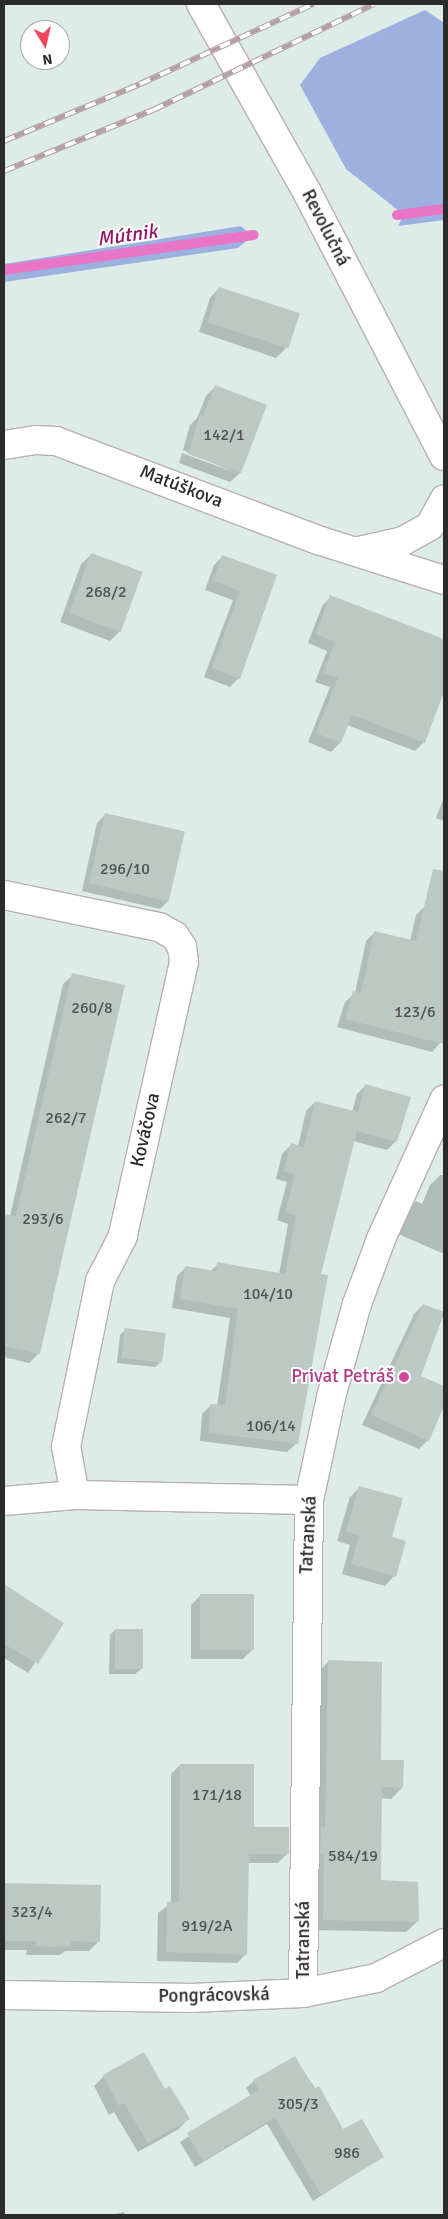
<!DOCTYPE html>
<html>
<head>
<meta charset="utf-8">
<style>
  body { margin:0 }
  #map { position:relative; width:448px; height:2219px; overflow:hidden; background:#ddece6; font-family:Signika,sans-serif }
  div>[style] { position:absolute }
  .green>* { inset:0; background:#9cb1e0 }
  .shadow>* { inset:0; background:#0003 }
  .stream>* { height:10px; margin:-5px; padding:0 5px; transform-origin:5px; border-radius:5px; background:#e975c6 }
  .building>* { inset:0; background:#bdc8c3; transform-origin:0 0 }
  .roads { filter:drop-shadow(1px 0 #bbaeb0) drop-shadow(-1px 0 #bbaeb0) drop-shadow(0 1px #bbaeb0) drop-shadow(0 -1px #bbaeb0) }
  .street>* { height:28px; margin:-14px; padding:0 14px; transform-origin:14px; border-radius:14px; background:#fff }
  .secondary>* { height:28px; margin:-14px; padding:0 14px; transform-origin:14px; border-radius:14px; background:#fff }
  .rail>* { height:5.5px; margin-top:-2.75px; transform-origin:0; background:repeating-linear-gradient(90deg,#fff 0 11px,#b4a0a2 0 22px); box-sizing:border-box; border-block:1px solid #b4a0a2 }
  .dots>* { width:14px; height:14px; translate:-50% -50%; box-sizing:border-box; border:2px solid #fff; border-radius:50% }
  span { translate:-50% -50%; white-space:nowrap; text-align:center; line-height:1.15; -webkit-text-stroke:4px #fff; paint-order:stroke }
  .number-label { font-size:16px; color:#505251 }
  .number-label span { -webkit-text-stroke-width:0 }
  .street-label { font-size:19px; color:#2b2b2b }
  .hotel-label { font-size:19px; color:#b23c85 }
  .right { translate:-100% -50%; text-align:right }
  .water-label { font-size:20px; color:#961464; font-style:italic }
  .frame { position:absolute; inset:0; border:5px solid #2b2b2b; pointer-events:none }
  .north { position:absolute; left:20px; top:20px; width:50px; height:50px; box-sizing:border-box; background:#fff; border:1px solid #aaa; border-radius:50%; rotate:171deg; font-size:14px; font-weight:700; line-height:20px; text-align:center; color:#2b2b2b }
  .north::after { content:''; display:block; margin:auto; width:18px; height:22px; background:#f2455e; clip-path:polygon(50% 0,100% 100%,50% 72%,0 100%) }
</style>
</head>
<body>
<div id="map">
  <div class="green">
    <div style="clip-path:polygon(425px 10px,444px 23px,444px 220px,398px 226px,404px 215px,346px 169px,300px 85px,320px 58px)"></div>
    <div style="clip-path:polygon(241px 226px,252px 236px,238px 248px,4px 282px,4px 264px)"></div>
  </div>
  <div class="shadow">
    <div style="clip-path:polygon(219px 288px,286px 348px,276px 358px,199px 332px,210px 298px)"></div>
    <div style="clip-path:polygon(215px 387px,265px 406px,240px 473px,230px 482px,179px 463px,182px 453px,236px 473px,183px 450px,190px 425px,197px 418px,206px 396px)"></div>
    <div style="clip-path:polygon(91px 555px,120px 631px,110px 641px,60px 622px,81px 564px)"></div>
    <div style="clip-path:polygon(223px 556px,276px 575px,239px 678px,230px 687px,204px 677px,233px 600px,205px 590px,214px 565px)"></div>
    <div style="clip-path:polygon(331px 597px,444px 640px,444px 692px,424px 742px,415px 751px,347px 725px,340px 743px,331px 752px,308px 742px,330px 687px,315px 682px,327px 651px,308px 643px,322px 606px)"></div>
    <div style="clip-path:polygon(444px 797px,444px 821px,436px 818px)"></div>
    <div style="clip-path:polygon(105px 815px,184px 833px,168px 901px,160px 909px,82px 891px,97px 823px)"></div>
    <div style="clip-path:polygon(425px 906px,444px 911px,444px 1030px,440px 1043px,432px 1052px,337px 1027px,345px 1002px,355px 993px,366px 941px,375px 932px,410px 941px,416px 915px)"></div>
    <div style="clip-path:polygon(73px 975px,39px 1353px,29px 1363px,4px 1357px,4px 1215px,10px 1216px,63px 984px)"></div>
    <div style="clip-path:polygon(366px 1085px,396px 1141px,387px 1150px,353px 1141px,319px 1275px,296px 1444px,287px 1452px,200px 1441px,202px 1414px,211px 1405px,217px 1406px,230px 1318px,172px 1308px,177px 1276px,186px 1267px,211px 1271px,218px 1264px,279px 1274px,288px 1224px,277px 1220px,287px 1182px,276px 1179px,282px 1154px,291px 1145px,298px 1147px,306px 1111px,315px 1102px,352px 1112px,357px 1094px)"></div>
    <div style="clip-path:polygon(440px 1175px,444px 1175px,444px 1254px,396px 1233px,406px 1211px,416px 1201px,422px 1204px,430px 1185px)"></div>
    <div style="clip-path:polygon(423px 1305px,444px 1314px,419px 1377px,444px 1388px,444px 1403px,428px 1440px,419px 1449px,362px 1425px,414px 1314px)"></div>
    <div style="clip-path:polygon(126px 1329px,161px 1362px,155px 1367px,117px 1363px,120px 1335px)"></div>
    <div style="clip-path:polygon(360px 1487px,391px 1538px,394px 1576px,385px 1586px,342px 1574px,350px 1545px,337px 1541px,350px 1497px)"></div>
    <div style="clip-path:polygon(4px 1587px,63px 1623px,28px 1673px,4px 1658px)"></div>
    <div style="clip-path:polygon(201px 1595px,253px 1649px,243px 1659px,191px 1659px,191px 1605px)"></div>
    <div style="clip-path:polygon(115px 1630px,141px 1669px,135px 1674px,109px 1674px,110px 1635px)"></div>
    <div style="clip-path:polygon(329px 1661px,380px 1762px,402px 1788px,391px 1799px,381px 1798px,380px 1881px,417px 1922px,406px 1932px,313px 1930px,318px 1672px)"></div>
    <div style="clip-path:polygon(180px 1765px,252px 1828px,288px 1853px,278px 1863px,247px 1863px,246px 1954px,237px 1963px,157px 1961px,158px 1913px,171px 1903px,171px 1774px)"></div>
    <div style="clip-path:polygon(4px 1884px,100px 1886px,99px 1941px,89px 1951px,65px 1951px,60px 1955px,26px 1955px,27px 1950px,4px 1950px)"></div>
    <div style="clip-path:polygon(295px 2058px,343px 2130px,382px 2157px,313px 2201px,267px 2124px,195px 2167px,180px 2142px,251px 2096px,246px 2088px,254px 2081px)"></div>
    <div style="clip-path:polygon(104px 2076px,165px 2091px,188px 2119px,179px 2129px,138px 2152px,114px 2112px,109px 2115px,94px 2086px)"></div>
    <div style="clip-path:polygon(124px 2212px,125px 2215px,111px 2215px)"></div>
  </div>
  <div class="stream">
    <div style="left:397px;top:215px;width:47px;rotate:-7.3deg"></div>
    <div style="left:4px;top:270px;width:252px;rotate:-8deg"></div>
  </div>
  <div class="building">
    <div style="left:219px;top:287px;width:85px;height:37px;rotate:18deg"></div>
    <div style="clip-path:polygon(215px 385px,267px 405px,241px 473px,188px 454px,200px 414px,203px 416px)"></div>
    <div style="left:91px;top:553px;width:55px;height:64px;rotate:20deg"></div>
    <div style="clip-path:polygon(222px 555px,277px 575px,240px 679px,212px 668px,240px 591px,213px 581px)"></div>
    <div style="clip-path:polygon(330px 595px,444px 639px,444px 691px,425px 743px,352px 715px,341px 743px,316px 733px,338px 678px,323px 673px,335px 642px,316px 634px)"></div>
    <div style="left:105px;top:813px;width:82px;height:72px;rotate:13deg"></div>
    <div style="clip-path:polygon(433px 869px,444px 871px,444px 1044px,345px 1019px,353px 991px,361px 993px,374px 931px,416px 941px)"></div>
    <div style="clip-path:polygon(72px 973px,125px 985px,40px 1354px,4px 1346px,4px 1214px,16px 1216px)"></div>
    <div style="clip-path:polygon(365px 1084px,411px 1097px,397px 1142px,357px 1131px,321px 1274px,328px 1275px,298px 1444px,208px 1433px,211px 1404px,225px 1405px,238px 1309px,180px 1299px,185px 1266px,216px 1271px,217px 1262px,285px 1274px,296px 1215px,285px 1212px,295px 1174px,284px 1171px,291px 1143px,304px 1147px,315px 1101px,358px 1112px)"></div>
    <div style="clip-path:polygon(423px 1304px,444px 1312px,421px 1376px,444px 1386px,444px 1406px,429px 1441px,371px 1415px)"></div>
    <div style="left:125px;top:1328px;width:41px;height:30px;rotate:7deg"></div>
    <div style="clip-path:polygon(359px 1486px,403px 1498px,392px 1537px,406px 1541px,396px 1577px,351px 1564px,359px 1536px,346px 1531px)"></div>
    <div style="clip-path:polygon(4px 1584px,64px 1623px,38px 1664px,4px 1644px)"></div>
    <div style="left:200px;top:1594px;width:54px;height:56px"></div>
    <div style="left:115px;top:1629px;width:28px;height:40px"></div>
    <div style="clip-path:polygon(328px 1660px,382px 1662px,381px 1760px,404px 1760px,403px 1788px,382px 1787px,381px 1880px,418px 1882px,419px 1922px,323px 1920px,324px 1854px,320px 1854px,321px 1827px,325px 1827px)"></div>
    <div style="clip-path:polygon(180px 1764px,254px 1764px,254px 1827px,289px 1827px,289px 1854px,249px 1854px,247px 1955px,166px 1952px,167px 1902px,179px 1902px)"></div>
    <div style="clip-path:polygon(4px 1883px,101px 1885px,100px 1942px,71px 1941px,71px 1946px,54px 1947px,35px 1946px,36px 1941px,4px 1941px)"></div>
    <div style="clip-path:polygon(144px 2052px,165px 2089px,170px 2086px,190px 2119px,148px 2143px,124px 2103px,119px 2106px,103px 2075px)"></div>
    <div style="clip-path:polygon(295px 2056px,314px 2089px,319px 2086px,343px 2129px,362px 2119px,384px 2157px,321px 2195px,275px 2117px,203px 2161px,187px 2133px,259px 2090px,253px 2080px)"></div>
  </div>
  <div class="roads">
    <div class="street">
      <div style="left:4px;top:445px;width:32px;rotate:-9deg"></div>
      <div style="left:36px;top:440px;width:20px;rotate:3deg"></div>
      <div style="left:56px;top:441px;width:283px;rotate:20.7deg"></div>
      <div style="left:321px;top:541px;width:129px;rotate:17.6deg"></div>
      <div style="left:359px;top:551px;width:45px;rotate:-12.8deg"></div>
      <div style="left:403px;top:541px;width:31px;rotate:-29deg"></div>
      <div style="left:430px;top:526px;width:30px;rotate:-62deg"></div>
      <div style="left:4px;top:895px;width:158px;rotate:11.7deg"></div>
      <div style="left:159px;top:927px;width:18px;rotate:29deg"></div>
      <div style="left:175px;top:936px;width:13px;rotate:58deg"></div>
      <div style="left:182px;top:947px;width:15px;rotate:82deg"></div>
      <div style="left:184px;top:962px;width:281px;rotate:102.6deg"></div>
      <div style="left:123px;top:1236px;width:51px;rotate:117.1deg"></div>
      <div style="left:100px;top:1281px;width:168px;rotate:101.6deg"></div>
      <div style="left:66px;top:1446px;width:50px;rotate:79.6deg"></div>
      <div style="left:4px;top:1501px;width:71px;rotate:-4.8deg"></div>
      <div style="left:75px;top:1495px;width:234px;rotate:1.2deg"></div>
      <div style="left:303px;top:1993px;width:493px;rotate:-89.3deg"></div>
      <div style="left:309px;top:1500px;width:105px;rotate:-77.9deg"></div>
      <div style="left:331px;top:1397px;width:97px;rotate:-74.4deg"></div>
      <div style="left:357px;top:1304px;width:69px;rotate:-69.7deg"></div>
      <div style="left:381px;top:1239px;width:153px;rotate:-65.6deg"></div>
      <div style="left:4px;top:1995px;width:188px;rotate:0.9deg"></div>
      <div style="left:192px;top:1998px;width:111px;rotate:-2.6deg"></div>
      <div style="left:303px;top:1993px;width:75px;rotate:-11.6deg"></div>
      <div style="left:376px;top:1978px;width:76px;rotate:-27.2deg"></div>
    </div>
    <div class="secondary">
      <div style="left:201px;top:4px;width:218px;rotate:60.6deg"></div>
      <div style="left:308px;top:194px;width:295px;rotate:62.6deg"></div>
    </div>
  </div>
  <div class="rail">
    <div style="left:4px;top:141px;width:147px;rotate:-22.7deg"></div>
    <div style="left:140px;top:84px;width:191px;rotate:-24.8deg"></div>
    <div style="left:4px;top:171px;width:161px;rotate:-22.3deg"></div>
    <div style="left:153px;top:110px;width:245px;rotate:-25.6deg"></div>
  </div>
  <div class="dots">
    <div style="left:404px;top:1377px;background:#d1479c"></div>
  </div>
  <div class="number-label">
    <span style="left:224px;top:435px">142/1</span>
    <span style="left:106px;top:592px">268/2</span>
    <span style="left:125px;top:869px">296/10</span>
    <span style="left:92px;top:1008px">260/8</span>
    <span style="left:415px;top:1012px">123/6</span>
    <span style="left:66px;top:1118px">262/7</span>
    <span style="left:43px;top:1219px">293/6</span>
    <span style="left:268px;top:1294px">104/10</span>
    <span style="left:271px;top:1426px">106/14</span>
    <span style="left:217px;top:1795px">171/18</span>
    <span style="left:353px;top:1856px">584/19</span>
    <span style="left:32px;top:1912px">323/4</span>
    <span style="left:207px;top:1926px">919/2A</span>
    <span style="left:298px;top:2104px">305/3</span>
    <span style="left:347px;top:2153px">986</span>
  </div>
  <div class="street-label">
    <span style="left:325px;top:228px;rotate:63deg">Revolučná</span>
    <span style="left:181px;top:487px;rotate:21deg">Matúškova</span>
    <span style="left:146px;top:1130px;rotate:-77deg">Kováčova</span>
    <span style="left:309px;top:1535px;rotate:-87deg">Tatranská</span>
    <span style="left:304px;top:1940px;rotate:-90deg">Tatranská</span>
    <span style="left:214px;top:1996px;rotate:-1deg">Pongrácovská</span>
  </div>
  <div class="hotel-label">
    <span class="right" style="left:394px;top:1377px">Privat Petráš</span>
  </div>
  <div class="water-label">
    <span style="left:127px;top:235px;rotate:-8deg">Mútnik</span>
  </div>
  <div class="frame"></div>
  <div class="north">N</div>
</div>
</body>
</html>
